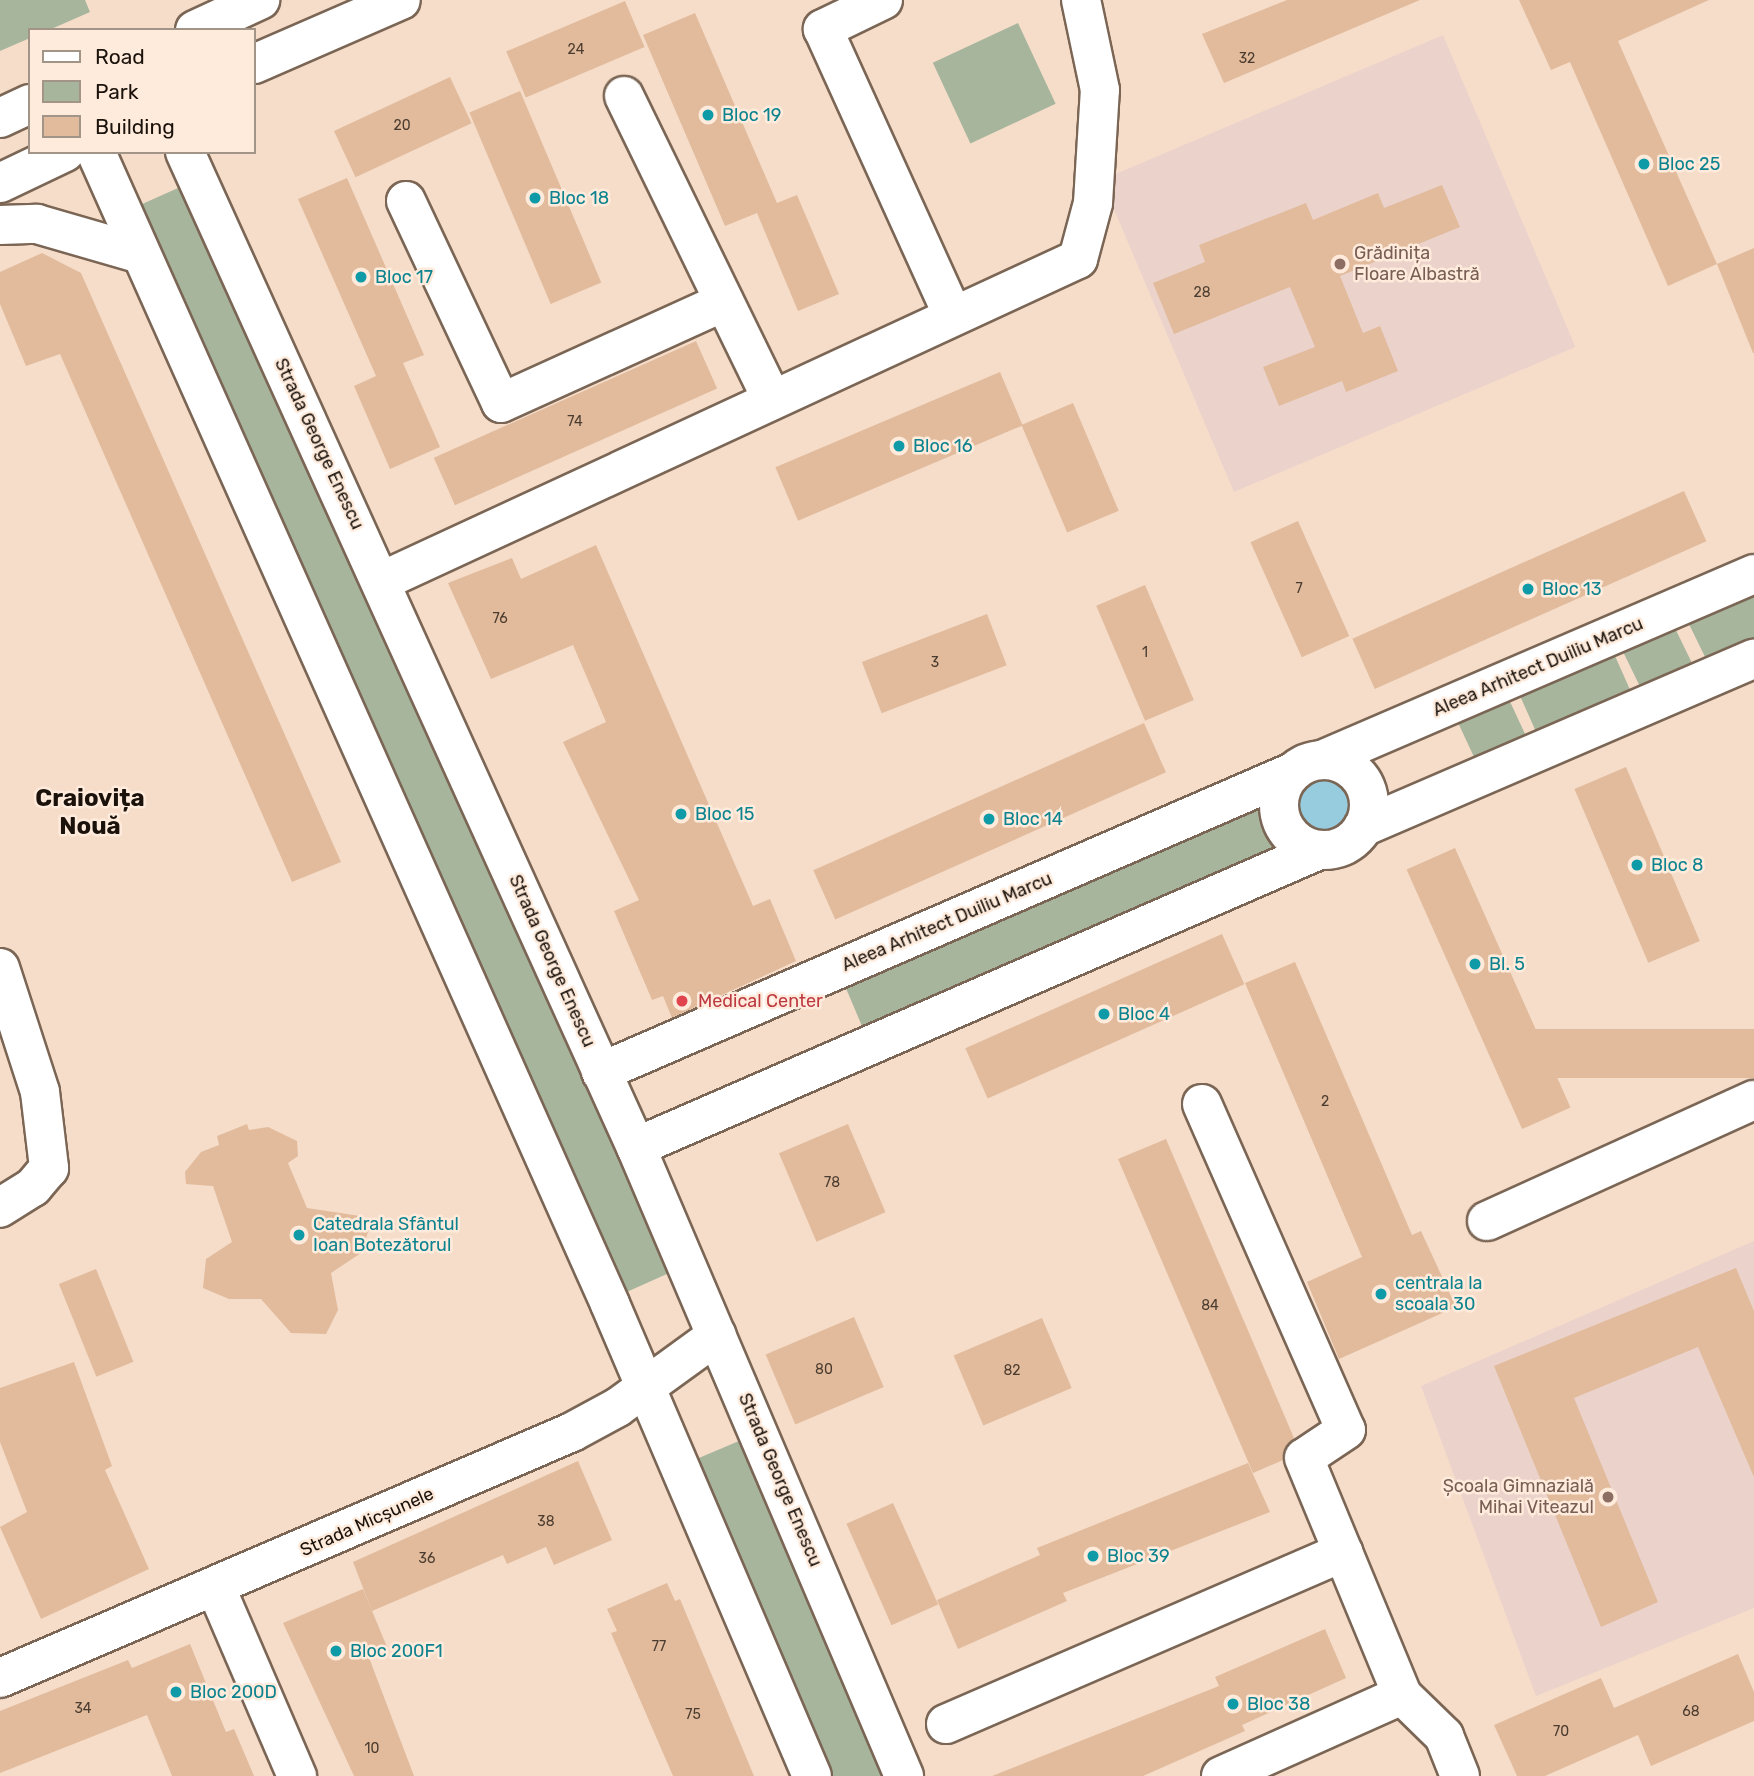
<!DOCTYPE html>
<html>
<head>
<meta charset="utf-8">
<style>
  body { margin:0 }
  #map { position:relative; width:1754px; height:1776px; overflow:hidden; background:#f6ddca; font-family:Rubik,sans-serif }
  div>[style] { position:absolute }
  .education>* { inset:0; background:#ebd2cb; transform-origin:0 0 }
  .green>* { inset:0; background:#a7b59c; transform-origin:0 0 }
  .water>* { inset:0; background:#97cbde }
  .round { border-radius:50% }
  .building>* { inset:0; background:#e1bb9c; transform-origin:0 0 }
  .roads { filter:drop-shadow(2px 0 #7b6655) drop-shadow(-2px 0 #7b6655) drop-shadow(0 2px #7b6655) drop-shadow(0 -2px #7b6655) }
  .minor>* { height:38px; margin:-19px; padding:0 19px; transform-origin:19px; border-radius:19px; background:#fff }
  .minor>.ring { margin:-19px; padding:0; box-sizing:content-box; background:none; border:38px solid #fff; border-radius:50% }
  .major>* { height:38px; margin:-19px; padding:0 19px; transform-origin:19px; border-radius:19px; background:#fff }
  .dots>* { width:19px; height:19px; translate:-50% -50%; box-sizing:border-box; border:4px solid #ffebdc; border-radius:50% }
  span { translate:-50% -50%; white-space:nowrap; text-align:center; line-height:1.15; -webkit-text-stroke:5px #ffebdc; paint-order:stroke }
  .number-label { font-size:14px; color:#4c3c2f }
  .number-label span { -webkit-text-stroke-width:0 }
  .culture-label { font-size:18px; color:#0d838f }
  .left { translate:0 -50%; text-align:left }
  .education-label { font-size:18px; color:#785e54 }
  .right { translate:-100% -50%; text-align:right }
  .street-label { font-size:18px; color:#1a120b }
  .health-label { font-size:18px; color:#be3a42 }
  .district-label { font-size:24px; color:#1a120b; font-weight:700 }
  .legend { position:absolute; left:28px; top:28px; width:228px; height:126px; box-sizing:border-box; background:#ffebdc; border:2px solid #a39488; margin:0; padding:9px 12px; list-style:none; font-size:21px; color:#1a120b }
  .legend li { display:flex; align-items:center; gap:14px; height:35px }
  .legend b { width:35px; border:2px solid #a39488 }
</style>
</head>
<body>
<div id="map">
  <div class="education">
    <div style="left:1443px;top:35px;width:339px;height:371px;rotate:67deg"></div>
    <div style="clip-path:polygon(1754px 1241px,1754px 1608px,1536px 1696px,1421px 1386px)"></div>
  </div>
  <div class="green">
    <div style="clip-path:polygon(0 0,85px 0,90px 12px,49px 30px,30px 30px,30px 38px,0 51px)"></div>
    <div style="left:1018px;top:23px;width:89px;height:94px;rotate:65deg"></div>
    <div style="left:187px;top:184px;width:1191px;height:57px;rotate:66deg"></div>
    <div style="clip-path:polygon(1754px 583px,1754px 645px,1709px 665px,1684px 614px)"></div>
    <div style="left:1671px;top:620px;width:55px;height:57px;rotate:64deg"></div>
    <div style="left:1611px;top:647px;width:54px;height:103px;rotate:66deg"></div>
    <div style="left:1506px;top:693px;width:55px;height:56px;rotate:65deg"></div>
    <div style="left:1261px;top:799px;width:58px;height:456px;rotate:67deg"></div>
    <div style="left:746px;top:1438px;width:367px;height:57px;rotate:67deg"></div>
  </div>
  <div class="water">
    <div class="round" style="left:1295px;top:776px;width:60px;height:60px"></div>
  </div>
  <div class="building">
    <div style="clip-path:polygon(1287px 0,1420px 0,1224px 83px,1202px 34px)"></div>
    <div style="clip-path:polygon(1519px 0,1709px 0,1618px 41px,1717px 264px,1668px 286px,1570px 62px,1551px 70px)"></div>
    <div style="left:625px;top:1px;width:50px;height:129px;rotate:67deg"></div>
    <div style="clip-path:polygon(695px 13px,777px 203px,797px 195px,839px 294px,798px 311px,757px 213px,725px 226px,643px 35px)"></div>
    <div style="left:450px;top:77px;width:51px;height:128px;rotate:65deg"></div>
    <div style="left:520px;top:91px;width:208px;height:55px;rotate:67deg"></div>
    <div style="clip-path:polygon(347px 178px,424px 355px,403px 363px,440px 447px,390px 469px,354px 386px,376px 376px,298px 199px)"></div>
    <div style="clip-path:polygon(1442px 185px,1460px 227px,1340px 276px,1363px 333px,1380px 326px,1398px 371px,1346px 392px,1342px 381px,1279px 406px,1263px 367px,1315px 347px,1290px 287px,1174px 334px,1153px 283px,1205px 262px,1199px 245px,1306px 203px,1313px 220px,1378px 193px,1384px 208px)"></div>
    <div style="clip-path:polygon(1754px 248px,1754px 353px,1753px 353px,1717px 264px)"></div>
    <div style="clip-path:polygon(42px 253px,81px 273px,341px 862px,292px 882px,60px 354px,26px 366px,0 304px,0 272px)"></div>
    <div style="left:696px;top:341px;width:52px;height:287px;rotate:66deg"></div>
    <div style="left:1000px;top:372px;width:58px;height:244px;rotate:67deg"></div>
    <div style="left:1073px;top:403px;width:117px;height:56px;rotate:67deg"></div>
    <div style="left:1684px;top:491px;width:55px;height:363px;rotate:66deg"></div>
    <div style="left:1298px;top:521px;width:126px;height:52px;rotate:66deg"></div>
    <div style="clip-path:polygon(596px 545px,753px 906px,770px 899px,796px 961px,672px 1018px,663px 996px,652px 1000px,614px 911px,639px 900px,563px 742px,606px 722px,573px 645px,491px 679px,448px 583px,512px 558px,521px 579px)"></div>
    <div style="left:1145px;top:585px;width:125px;height:53px;rotate:67deg"></div>
    <div style="left:987px;top:614px;width:55px;height:134px;rotate:69deg"></div>
    <div style="left:1144px;top:723px;width:54px;height:362px;rotate:66deg"></div>
    <div style="left:1626px;top:767px;width:189px;height:56px;rotate:67deg"></div>
    <div style="left:1455px;top:848px;width:284px;height:53px;rotate:66deg"></div>
    <div style="left:1222px;top:934px;width:55px;height:281px;rotate:66deg"></div>
    <div style="clip-path:polygon(1295px 962px,1412px 1235px,1421px 1231px,1456px 1307px,1339px 1359px,1307px 1282px,1362px 1257px,1245px 983px)"></div>
    <div style="left:1754px;top:1029px;width:49px;height:226px;rotate:90deg"></div>
    <div style="clip-path:polygon(247px 1124px,249px 1130px,268px 1127px,297px 1141px,298px 1156px,288px 1163px,307px 1208px,360px 1216px,369px 1229px,361px 1253px,331px 1273px,338px 1310px,326px 1334px,291px 1333px,261px 1299px,229px 1299px,203px 1288px,206px 1259px,232px 1242px,213px 1186px,186px 1184px,185px 1172px,201px 1152px,219px 1145px,217px 1136px)"></div>
    <div style="left:848px;top:1124px;width:96px;height:75px;rotate:67deg"></div>
    <div style="clip-path:polygon(1166px 1139px,1294px 1438px,1283px 1460px,1253px 1473px,1118px 1159px)"></div>
    <div style="clip-path:polygon(1736px 1268px,1754px 1311px,1754px 1477px,1698px 1347px,1574px 1398px,1658px 1602px,1601px 1627px,1494px 1366px)"></div>
    <div style="left:96px;top:1269px;width:100px;height:40px;rotate:68deg"></div>
    <div style="left:854px;top:1317px;width:76px;height:96px;rotate:67deg"></div>
    <div style="left:1042px;top:1318px;width:76px;height:96px;rotate:67deg"></div>
    <div style="clip-path:polygon(74px 1362px,112px 1466px,105px 1470px,149px 1569px,41px 1619px,0 1527px,27px 1512px,0 1442px,0 1388px)"></div>
    <div style="clip-path:polygon(578px 1461px,612px 1540px,554px 1565px,546px 1547px,507px 1564px,503px 1555px,372px 1611px,353px 1562px)"></div>
    <div style="clip-path:polygon(1248px 1463px,1270px 1512px,1063px 1593px,1067px 1601px,958px 1649px,937px 1600px,1040px 1555px,1037px 1548px)"></div>
    <div style="left:893px;top:1503px;width:111px;height:51px;rotate:66deg"></div>
    <div style="clip-path:polygon(667px 1583px,675px 1601px,680px 1599px,754px 1776px,673px 1776px,611px 1633px,617px 1631px,607px 1609px)"></div>
    <div style="clip-path:polygon(363px 1589px,387px 1647px,368px 1655px,414px 1776px,354px 1776px,283px 1623px)"></div>
    <div style="clip-path:polygon(1325px 1629px,1346px 1678px,1242px 1725px,1245px 1731px,1143px 1776px,992px 1776px,1219px 1686px,1215px 1677px)"></div>
    <div style="clip-path:polygon(190px 1644px,226px 1732px,234px 1729px,254px 1776px,172px 1776px,147px 1715px,0 1773px,0 1711px,128px 1660px,132px 1668px)"></div>
    <div style="clip-path:polygon(1738px 1654px,1754px 1692px,1754px 1721px,1651px 1766px,1638px 1735px,1545px 1776px,1517px 1776px,1494px 1725px,1601px 1678px,1614px 1708px)"></div>
  </div>
  <div class="roads">
    <div class="minor">
      <div style="left:883px;top:0;width:67px;rotate:154.2deg"></div>
      <div style="left:823px;top:29px;width:315px;rotate:65.6deg"></div>
      <div style="left:624px;top:96px;width:338px;rotate:64deg"></div>
      <div style="left:96px;top:152px;width:1261px;rotate:65.95deg"></div>
      <div style="left:610px;top:1304px;width:513px;rotate:66.83deg"></div>
      <div style="left:185px;top:152px;width:1092px;rotate:65.62deg"></div>
      <div style="left:636px;top:1147px;width:684px;rotate:66.92deg"></div>
      <div style="left:406px;top:201px;width:223px;rotate:64.8deg"></div>
      <div style="left:501px;top:403px;width:245px;rotate:-24.4deg"></div>
      <div style="left:0;top:225px;width:37px;rotate:-2deg"></div>
      <div style="left:37px;top:224px;width:108px;rotate:16.1deg"></div>
      <div style="left:382px;top:581px;width:767px;rotate:-24.83deg"></div>
      <div style="left:1078px;top:259px;width:58px;rotate:-75deg"></div>
      <div style="left:1093px;top:203px;width:113px;rotate:-86.5deg"></div>
      <div style="left:1100px;top:90px;width:92px;rotate:-101.9deg"></div>
      <div style="left:1322px;top:760px;width:470px;rotate:-23.3deg"></div>
      <div class="ring" style="left:1279px;top:760px;width:52px;height:52px"></div>
      <div style="left:1363px;top:827px;width:426px;rotate:-23.3deg"></div>
      <div style="left:0;top:968px;width:130px;rotate:72.1deg"></div>
      <div style="left:40px;top:1092px;width:77px;rotate:83.2deg"></div>
      <div style="left:49px;top:1168px;width:25px;rotate:130deg"></div>
      <div style="left:33px;top:1187px;width:39px;rotate:148deg"></div>
      <div style="left:601px;top:1072px;width:754px;rotate:-23.44deg"></div>
      <div style="left:1202px;top:1104px;width:356px;rotate:66.2deg"></div>
      <div style="left:1346px;top:1430px;width:50px;rotate:146.3deg"></div>
      <div style="left:1304px;top:1458px;width:256px;rotate:67.5deg"></div>
      <div style="left:1402px;top:1695px;width:59px;rotate:44.3deg"></div>
      <div style="left:1444px;top:1736px;width:43px;rotate:68.2deg"></div>
      <div style="left:636px;top:1147px;width:745px;rotate:-23.5deg"></div>
      <div style="left:1487px;top:1221px;width:293px;rotate:-24.4deg"></div>
      <div style="left:216px;top:1588px;width:205px;rotate:66.7deg"></div>
      <div style="left:0;top:1678px;width:623px;rotate:-23.27deg"></div>
      <div style="left:572px;top:1432px;width:52px;rotate:-28.5deg"></div>
      <div style="left:618px;top:1407px;width:122px;rotate:-36deg"></div>
      <div style="left:946px;top:1724px;width:433px;rotate:-23.4deg"></div>
      <div style="left:1221px;top:1776px;width:198px;rotate:-24.1deg"></div>
    </div>
    <div class="major">
      <div style="left:195px;top:30px;width:72px;rotate:-24.8deg"></div>
      <div style="left:254px;top:64px;width:160px;rotate:-23.5deg"></div>
      <div style="left:0;top:118px;width:33px;rotate:-25deg"></div>
      <div style="left:0;top:183px;width:72px;rotate:-25.5deg"></div>
    </div>
  </div>
  <div class="dots">
    <div style="left:708px;top:115px;background:#0f9aa8"></div>
    <div style="left:1644px;top:164px;background:#0f9aa8"></div>
    <div style="left:535px;top:198px;background:#0f9aa8"></div>
    <div style="left:1340px;top:264px;background:#8d6e63"></div>
    <div style="left:361px;top:277px;background:#0f9aa8"></div>
    <div style="left:899px;top:446px;background:#0f9aa8"></div>
    <div style="left:1528px;top:589px;background:#0f9aa8"></div>
    <div style="left:681px;top:814px;background:#0f9aa8"></div>
    <div style="left:989px;top:819px;background:#0f9aa8"></div>
    <div style="left:1637px;top:865px;background:#0f9aa8"></div>
    <div style="left:1475px;top:964px;background:#0f9aa8"></div>
    <div style="left:682px;top:1001px;background:#e0444e"></div>
    <div style="left:1104px;top:1014px;background:#0f9aa8"></div>
    <div style="left:299px;top:1235px;background:#0f9aa8"></div>
    <div style="left:1381px;top:1294px;background:#0f9aa8"></div>
    <div style="left:1608px;top:1497px;background:#8d6e63"></div>
    <div style="left:1093px;top:1556px;background:#0f9aa8"></div>
    <div style="left:336px;top:1651px;background:#0f9aa8"></div>
    <div style="left:176px;top:1692px;background:#0f9aa8"></div>
    <div style="left:1233px;top:1704px;background:#0f9aa8"></div>
  </div>
  <div class="number-label">
    <span style="left:576px;top:50px">24</span>
    <span style="left:1247px;top:59px">32</span>
    <span style="left:402px;top:126px">20</span>
    <span style="left:1202px;top:293px">28</span>
    <span style="left:575px;top:422px">74</span>
    <span style="left:1299px;top:589px">7</span>
    <span style="left:500px;top:619px">76</span>
    <span style="left:1145px;top:653px">1</span>
    <span style="left:935px;top:663px">3</span>
    <span style="left:1325px;top:1102px">2</span>
    <span style="left:832px;top:1183px">78</span>
    <span style="left:1210px;top:1306px">84</span>
    <span style="left:824px;top:1370px">80</span>
    <span style="left:1012px;top:1371px">82</span>
    <span style="left:546px;top:1522px">38</span>
    <span style="left:427px;top:1559px">36</span>
    <span style="left:659px;top:1647px">77</span>
    <span style="left:83px;top:1709px">34</span>
    <span style="left:1691px;top:1712px">68</span>
    <span style="left:693px;top:1715px">75</span>
    <span style="left:1561px;top:1732px">70</span>
    <span style="left:372px;top:1749px">10</span>
  </div>
  <div class="culture-label">
    <span class="left" style="left:722px;top:115px">Bloc 19</span>
    <span class="left" style="left:1658px;top:164px">Bloc 25</span>
    <span class="left" style="left:549px;top:198px">Bloc 18</span>
    <span class="left" style="left:375px;top:277px">Bloc 17</span>
    <span class="left" style="left:913px;top:446px">Bloc 16</span>
    <span class="left" style="left:1542px;top:589px">Bloc 13</span>
    <span class="left" style="left:695px;top:814px">Bloc 15</span>
    <span class="left" style="left:1003px;top:819px">Bloc 14</span>
    <span class="left" style="left:1651px;top:865px">Bloc 8</span>
    <span class="left" style="left:1489px;top:964px">Bl. 5</span>
    <span class="left" style="left:1118px;top:1014px">Bloc 4</span>
    <span class="left" style="left:313px;top:1235px">Catedrala Sfântul<br>Ioan Botezătorul</span>
    <span class="left" style="left:1395px;top:1294px">centrala la<br>scoala 30</span>
    <span class="left" style="left:1107px;top:1556px">Bloc 39</span>
    <span class="left" style="left:350px;top:1651px">Bloc 200F1</span>
    <span class="left" style="left:190px;top:1692px">Bloc 200D</span>
    <span class="left" style="left:1247px;top:1704px">Bloc 38</span>
  </div>
  <div class="education-label">
    <span class="left" style="left:1354px;top:264px">Grădinița<br>Floare Albastră</span>
    <span class="right" style="left:1594px;top:1497px">Școala Gimnazială<br>Mihai Viteazul</span>
  </div>
  <div class="street-label">
    <span style="left:319px;top:444px;rotate:65deg">Strada George Enescu</span>
    <span style="left:1538px;top:667px;rotate:-23deg">Aleea Arhitect Duiliu Marcu</span>
    <span style="left:947px;top:922px;rotate:-23deg">Aleea Arhitect Duiliu Marcu</span>
    <span style="left:552px;top:961px;rotate:66deg">Strada George Enescu</span>
    <span style="left:780px;top:1480px;rotate:67deg">Strada George Enescu</span>
    <span style="left:367px;top:1522px;rotate:-24deg">Strada Micșunele</span>
  </div>
  <div class="health-label">
    <span class="left" style="left:698px;top:1001px">Medical Center</span>
  </div>
  <div class="district-label">
    <span style="left:90px;top:813px">Craiovița<br>Nouă</span>
  </div>
  <ul class="legend">
  <li><b style="height:9px;background:#fff"></b>Road</li>
  <li><b style="height:19px;background:#a7b59c"></b>Park</li>
  <li><b style="height:19px;background:#e1bb9c"></b>Building</li>
  </ul>
</div>
</body>
</html>
